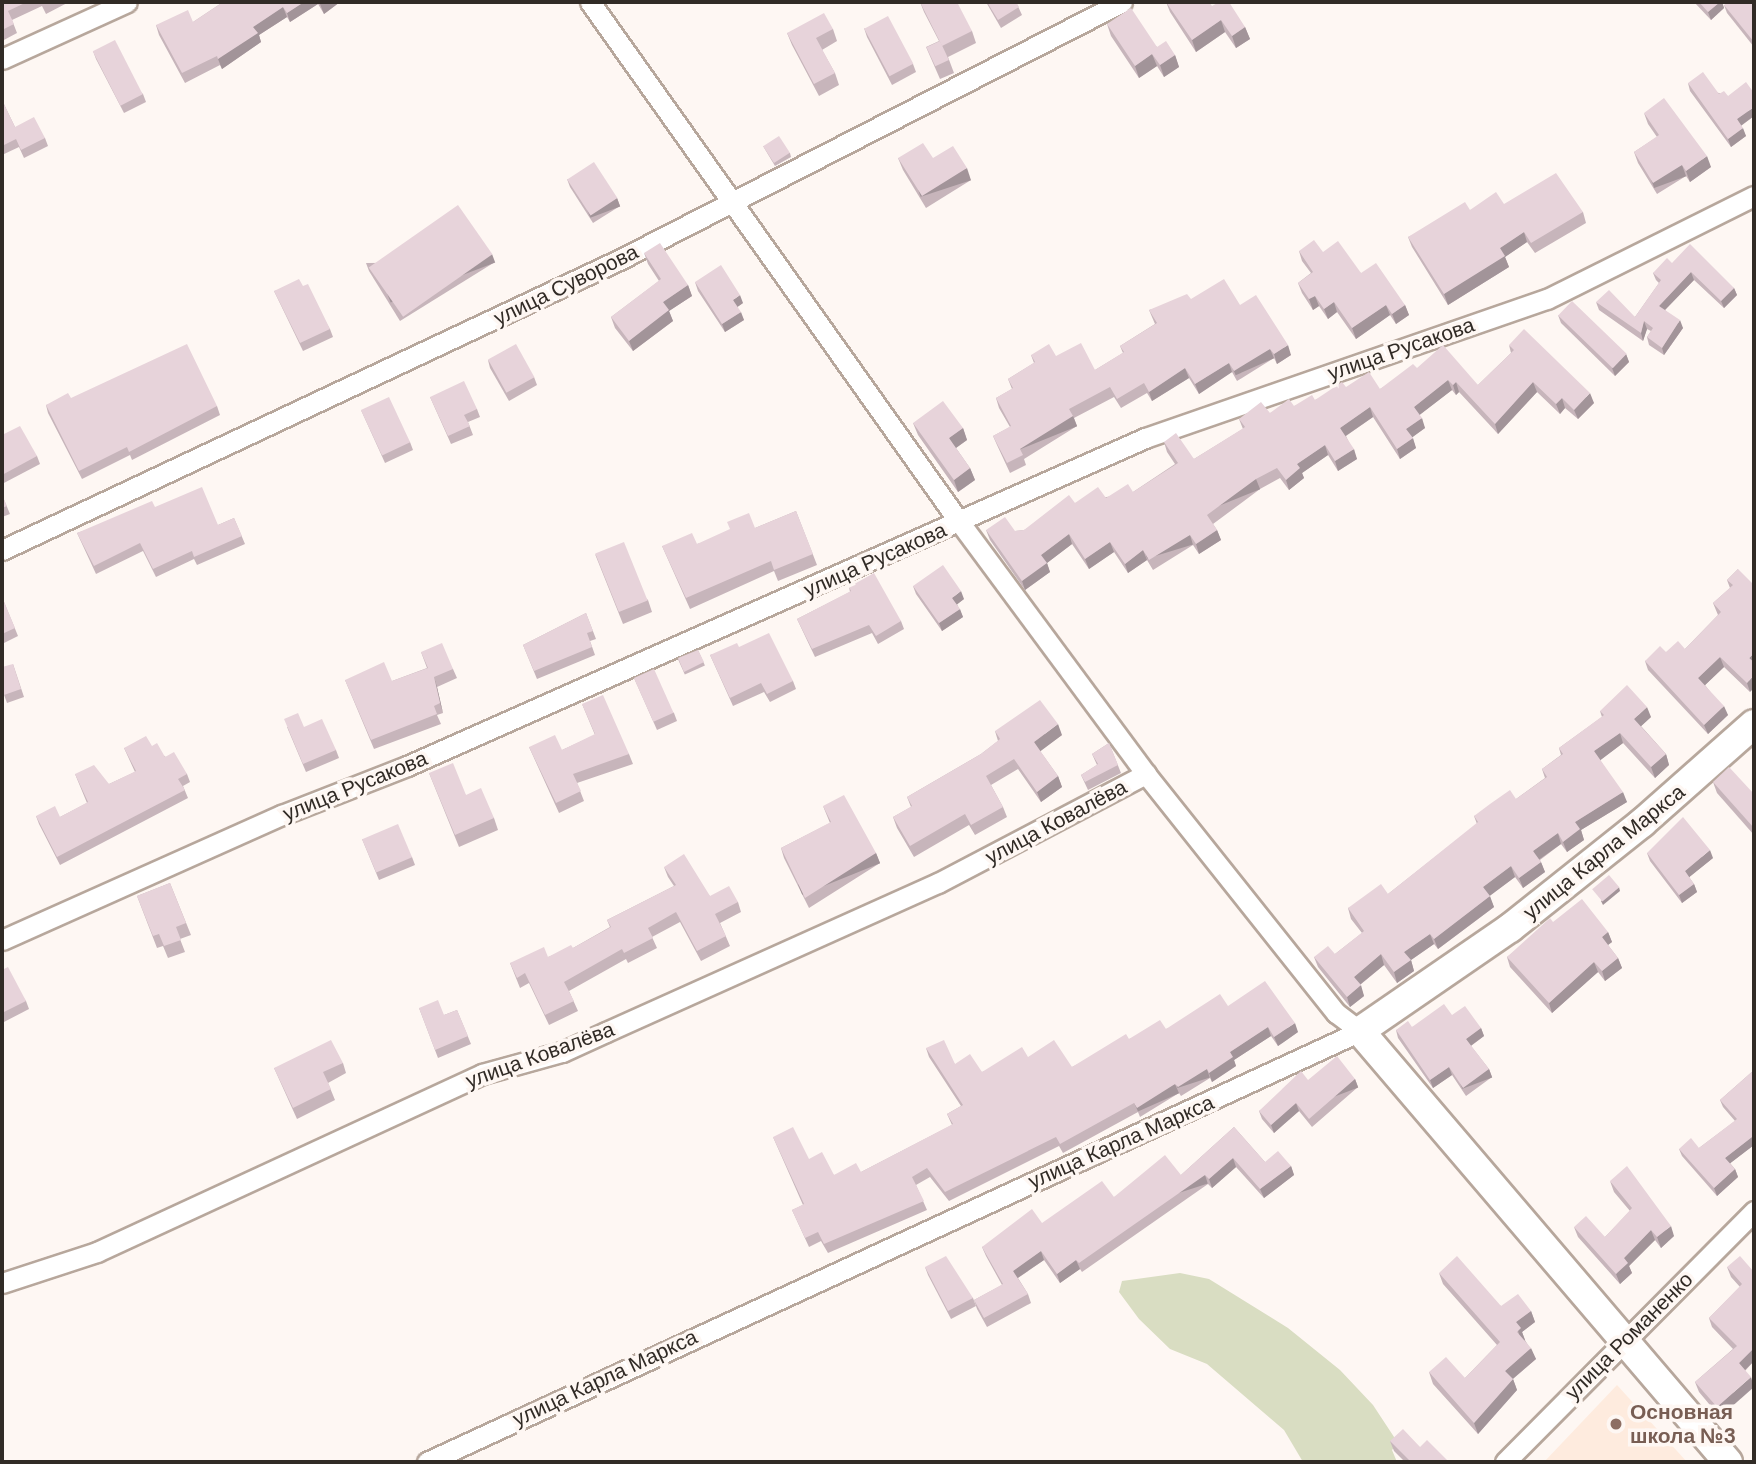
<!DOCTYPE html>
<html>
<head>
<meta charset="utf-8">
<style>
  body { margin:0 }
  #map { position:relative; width:1756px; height:1464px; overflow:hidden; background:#fef7f3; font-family:"DM Sans",sans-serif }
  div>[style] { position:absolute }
  .built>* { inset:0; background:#feebde }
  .green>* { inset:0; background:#d9ddc2 }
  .roads { filter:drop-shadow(2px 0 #b7a79c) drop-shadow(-2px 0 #b7a79c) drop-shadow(0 2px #b7a79c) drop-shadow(0 -2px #b7a79c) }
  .street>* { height:19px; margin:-9.5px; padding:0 9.5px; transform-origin:9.5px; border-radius:9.5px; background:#fff }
  .secondary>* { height:28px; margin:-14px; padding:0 14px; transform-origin:14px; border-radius:14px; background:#fff }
  .wall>* { inset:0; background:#c7b5bb; transform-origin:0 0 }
  .shaded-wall>* { inset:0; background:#a29499; transform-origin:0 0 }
  .building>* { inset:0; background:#e7d3da; transform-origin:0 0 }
  .dots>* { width:19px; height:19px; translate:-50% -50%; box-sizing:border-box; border:4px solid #fef7f3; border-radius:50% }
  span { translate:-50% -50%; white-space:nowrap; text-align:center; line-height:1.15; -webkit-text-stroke:7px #fef7f3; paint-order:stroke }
  .street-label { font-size:21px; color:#312b26 }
  .education-label { font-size:21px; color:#785e54; font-weight:700 }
  .left { translate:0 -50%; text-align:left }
  .frame { position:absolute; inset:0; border:4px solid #312b26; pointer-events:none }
</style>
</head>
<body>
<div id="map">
  <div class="built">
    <div style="clip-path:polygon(1617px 1385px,1687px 1462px,1544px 1462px)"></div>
  </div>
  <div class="green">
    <div style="clip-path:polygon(1180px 1273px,1209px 1279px,1288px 1328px,1340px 1370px,1373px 1405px,1398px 1443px,1392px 1450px,1397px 1462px,1303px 1462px,1284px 1430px,1207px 1364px,1170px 1349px,1139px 1319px,1119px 1292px,1122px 1281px)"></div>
  </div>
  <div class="roads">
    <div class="street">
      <div style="left:2px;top:59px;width:137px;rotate:-24.5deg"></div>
      <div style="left:2px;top:550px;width:684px;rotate:-25.18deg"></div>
      <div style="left:621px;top:259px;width:563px;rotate:-27.16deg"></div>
      <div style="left:2px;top:940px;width:307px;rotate:-24.1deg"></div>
      <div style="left:282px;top:815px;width:134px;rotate:-21.4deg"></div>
      <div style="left:407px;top:766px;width:808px;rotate:-23.96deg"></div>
      <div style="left:1145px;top:438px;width:425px;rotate:-19.1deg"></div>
      <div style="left:1547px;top:299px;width:231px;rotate:-26.5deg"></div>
      <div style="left:2px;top:1283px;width:100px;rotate:-18.1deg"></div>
      <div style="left:97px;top:1252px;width:424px;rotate:-24.8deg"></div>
      <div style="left:482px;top:1074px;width:83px;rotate:-15.4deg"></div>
      <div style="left:562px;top:1052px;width:48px;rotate:-24.4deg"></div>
      <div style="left:606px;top:1032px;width:364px;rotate:-24.2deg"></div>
      <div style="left:938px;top:883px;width:235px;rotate:-27.7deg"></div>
      <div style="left:427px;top:1462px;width:1028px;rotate:-24.79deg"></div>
      <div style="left:1360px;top:1031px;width:30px;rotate:-143deg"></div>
      <div style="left:1336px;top:1013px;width:305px;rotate:-128.5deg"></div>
      <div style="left:1146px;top:774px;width:312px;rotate:-126.5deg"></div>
      <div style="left:960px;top:523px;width:639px;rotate:-125.38deg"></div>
      <div style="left:1505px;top:1462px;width:354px;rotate:-45.2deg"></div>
    </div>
    <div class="secondary">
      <div style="left:1728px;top:1462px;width:567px;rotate:-130.49deg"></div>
      <div style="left:1360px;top:1031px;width:182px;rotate:-34.5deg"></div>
      <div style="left:1510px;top:928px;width:169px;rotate:-38.5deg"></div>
      <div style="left:1642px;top:823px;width:149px;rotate:-41.5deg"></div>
    </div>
  </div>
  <div class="wall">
    <div style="clip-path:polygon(2px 2px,69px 2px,46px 14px,42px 6px,12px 20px,17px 33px,2px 41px)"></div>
    <div style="clip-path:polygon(223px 2px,340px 2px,324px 14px,318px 4px,290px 22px,287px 17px,259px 35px,261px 42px,222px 69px,220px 65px,185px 83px,159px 35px,156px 25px,193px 22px)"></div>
    <div style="clip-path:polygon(920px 2px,972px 31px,976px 43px,948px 57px,954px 73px,940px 79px,926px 47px,939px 41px,924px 12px)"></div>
    <div style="clip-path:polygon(986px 2px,1016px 2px,1022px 15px,1001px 28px)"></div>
    <div style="clip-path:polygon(1166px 2px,1212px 6px,1245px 27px,1250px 39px,1236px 48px,1225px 32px,1196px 52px,1170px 12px)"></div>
    <div style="clip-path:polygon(1694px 2px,1722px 2px,1724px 8px,1711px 20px)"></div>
    <div style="clip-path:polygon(1724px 5px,1754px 6px,1754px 47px,1727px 13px)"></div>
    <div style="clip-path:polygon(1107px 24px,1175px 55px,1179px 67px,1164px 77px,1157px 66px,1139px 78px,1111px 36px)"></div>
    <div style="clip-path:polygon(864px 28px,913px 64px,916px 72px,892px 85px,867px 37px)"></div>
    <div style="clip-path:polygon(833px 29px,837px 41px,822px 50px,835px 73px,839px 85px,819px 96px,792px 45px,787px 33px)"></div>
    <div style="clip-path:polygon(93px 51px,143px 94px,146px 102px,124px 113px,96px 59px)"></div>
    <div style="clip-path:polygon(1688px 83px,1728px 96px,1754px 116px,1741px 126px,1746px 136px,1731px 147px,1690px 91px)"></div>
    <div style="clip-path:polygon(2px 100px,15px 127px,45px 138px,48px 146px,24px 158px,19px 147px,2px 155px)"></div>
    <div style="clip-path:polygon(1644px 113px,1711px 167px,1690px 182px,1686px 176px,1657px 194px,1638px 163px,1634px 152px,1657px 137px,1648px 124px)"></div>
    <div style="clip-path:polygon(763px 146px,790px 153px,791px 157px,775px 166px)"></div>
    <div style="clip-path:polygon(898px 158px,933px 158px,971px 180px,926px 208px,903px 170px)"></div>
    <div style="clip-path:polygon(567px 179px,617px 198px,620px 206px,593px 223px,570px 187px)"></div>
    <div style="clip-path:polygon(1504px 204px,1583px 212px,1586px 223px,1535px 253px,1527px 242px,1505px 257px,1509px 267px,1448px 305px,1412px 247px,1408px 237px,1470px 210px)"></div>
    <div style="clip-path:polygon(1299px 251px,1323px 252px,1361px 273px,1405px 305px,1409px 315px,1396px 324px,1390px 315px,1356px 339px,1337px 312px,1328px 319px,1319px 306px,1313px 310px,1302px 293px,1298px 283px,1311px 273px,1302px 261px)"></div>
    <div style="clip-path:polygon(644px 253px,688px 285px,692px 296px,669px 311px,673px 321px,633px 351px,615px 328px,611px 317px,659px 281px,648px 264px)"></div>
    <div style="clip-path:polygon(495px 262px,400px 321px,369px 271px,366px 263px)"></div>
    <div style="clip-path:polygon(1672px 263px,1734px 288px,1737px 295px,1724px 308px,1694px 280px,1665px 310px,1683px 328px,1664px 355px,1649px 345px,1647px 337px,1651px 331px,1647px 329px,1643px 341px,1599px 310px,1596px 302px,1635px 317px,1659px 283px,1656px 280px,1653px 273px)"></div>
    <div style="clip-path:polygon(695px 282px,743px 303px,737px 307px,744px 320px,725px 332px,698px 291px)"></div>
    <div style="clip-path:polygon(303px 286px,330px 329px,333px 337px,303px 351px,274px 291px)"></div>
    <div style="clip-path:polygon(1191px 299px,1240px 305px,1291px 355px,1277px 364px,1274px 358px,1237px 381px,1232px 372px,1199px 394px,1189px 378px,1152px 401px,1147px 393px,1121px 408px,1114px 397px,1074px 418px,1077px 426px,1024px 459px,1026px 465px,1010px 473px,997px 445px,993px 436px,1010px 427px,999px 408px,996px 398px,1012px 389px,1008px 379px,1034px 363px,1031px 355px,1095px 370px,1123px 353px,1120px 346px,1155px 324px,1149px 310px)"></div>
    <div style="clip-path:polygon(1558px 315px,1626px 354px,1629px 362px,1615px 376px,1561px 323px)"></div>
    <div style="clip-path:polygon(1509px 345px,1594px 403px,1578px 419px,1565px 408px,1560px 414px,1537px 392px,1498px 434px,1459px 392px,1456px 395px,1452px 390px,1419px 415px,1425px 428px,1412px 437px,1416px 448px,1400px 459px,1373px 417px,1346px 436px,1357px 459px,1338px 471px,1328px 455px,1302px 473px,1304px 478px,1289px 490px,1280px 478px,1260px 489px,1213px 524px,1217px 530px,1221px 540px,1199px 554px,1193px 545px,1153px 570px,1147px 560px,1128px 573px,1114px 552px,1089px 569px,1072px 544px,1047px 563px,1050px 572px,1025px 590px,990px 540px,986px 530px,1015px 531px,1024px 530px,1075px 503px,1133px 492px,1175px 464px,1167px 452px,1164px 442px,1194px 459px,1243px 429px,1239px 419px,1270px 413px,1315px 400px,1346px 387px,1380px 389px,1417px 368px,1478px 385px,1511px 353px)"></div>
    <div style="clip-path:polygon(488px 360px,534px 377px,537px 385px,509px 401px,490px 368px)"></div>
    <div style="clip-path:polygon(430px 397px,477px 409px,480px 417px,468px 422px,473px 435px,451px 444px)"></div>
    <div style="clip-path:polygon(71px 398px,217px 406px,220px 415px,132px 460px,130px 455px,82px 479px,48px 413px,46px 405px)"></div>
    <div style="clip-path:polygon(361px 410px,410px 442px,413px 450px,385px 463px)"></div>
    <div style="clip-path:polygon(913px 423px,963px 428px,967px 440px,956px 448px,970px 468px,975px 480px,958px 492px,918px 435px)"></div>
    <div style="clip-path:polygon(2px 435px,37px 456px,40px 464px,2px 484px)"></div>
    <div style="clip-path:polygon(2px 495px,10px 514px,2px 517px)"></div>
    <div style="clip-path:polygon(155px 507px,218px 525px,234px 518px,245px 544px,197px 565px,194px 559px,156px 577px,143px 551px,96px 574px,77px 533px)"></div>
    <div style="clip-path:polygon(796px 511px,817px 565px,778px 581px,774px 571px,690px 609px,662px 546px,697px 544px,755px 528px)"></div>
    <div style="clip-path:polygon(595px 554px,648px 600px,652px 612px,623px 624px)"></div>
    <div style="clip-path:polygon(1738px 569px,1750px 692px,1724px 667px,1705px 685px,1728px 715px,1708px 734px,1648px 670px,1645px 661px,1666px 652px,1685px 649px,1718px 615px,1713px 603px,1730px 588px,1727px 580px)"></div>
    <div style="clip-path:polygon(913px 586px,964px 599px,957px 604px,963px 617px,942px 631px,916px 594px)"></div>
    <div style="clip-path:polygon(849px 587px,901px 621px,904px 629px,878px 644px,872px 633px,815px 657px,797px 619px,850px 592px)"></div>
    <div style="clip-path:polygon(2px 597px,18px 636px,2px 644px)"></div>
    <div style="clip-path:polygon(586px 613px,596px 639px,590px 641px,595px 655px,537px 679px,523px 645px)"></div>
    <div style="clip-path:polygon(739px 647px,793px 681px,796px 689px,770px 702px,764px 692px,733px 706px,710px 655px)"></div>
    <div style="left:698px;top:650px;width:17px;height:22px;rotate:66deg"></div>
    <div style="clip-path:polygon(421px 652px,453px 669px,457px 678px,437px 687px,443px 713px,437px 715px,441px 724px,374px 749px,345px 680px,392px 681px,427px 668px)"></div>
    <div style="clip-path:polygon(13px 664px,24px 697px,7px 703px,2px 689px)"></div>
    <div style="clip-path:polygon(634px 678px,674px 713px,677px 721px,657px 730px)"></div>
    <div style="clip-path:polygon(582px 704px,629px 754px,633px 764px,577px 783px,584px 801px,559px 813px,529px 747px,562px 750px,595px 735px)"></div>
    <div style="clip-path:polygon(1600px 711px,1651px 717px,1641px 726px,1666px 754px,1669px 765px,1655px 778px,1623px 743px,1600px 760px,1627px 802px,1581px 830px,1584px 840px,1567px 852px,1561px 844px,1540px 860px,1545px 872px,1523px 888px,1515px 877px,1489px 896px,1494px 907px,1438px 949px,1434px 944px,1411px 960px,1414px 971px,1397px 983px,1384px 965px,1360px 985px,1364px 996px,1350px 1007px,1318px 967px,1314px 957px,1335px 954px,1362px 933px,1351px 919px,1348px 908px,1388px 894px,1477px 824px,1474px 816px,1516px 799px,1545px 778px,1542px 769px,1561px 755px,1559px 748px,1602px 717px)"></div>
    <div style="clip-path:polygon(287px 727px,304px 727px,336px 750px,339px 758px,306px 772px)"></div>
    <div style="clip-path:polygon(995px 731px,1062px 735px,1040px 751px,1058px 776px,1062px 787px,1041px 802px,1018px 769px,991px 785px,1003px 807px,1007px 817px,975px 835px,969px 825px,914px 857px,897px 828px,893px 817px,911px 807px,907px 797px,981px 754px,998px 741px)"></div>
    <div style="clip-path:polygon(1109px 743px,1121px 773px,1088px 790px,1081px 775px,1097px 765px,1092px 754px)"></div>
    <div style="clip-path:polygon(152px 746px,187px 774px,190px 782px,183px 786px,188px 798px,60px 865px,39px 824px,36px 816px,60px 817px,87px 803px,75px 774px,109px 784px,135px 772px,124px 748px)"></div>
    <div style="clip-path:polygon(429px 773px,466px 795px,494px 818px,498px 830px,459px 847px)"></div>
    <div style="clip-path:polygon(1713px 782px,1754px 794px,1754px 835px,1717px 793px)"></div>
    <div style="clip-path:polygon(823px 806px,876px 853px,880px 863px,809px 908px,784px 858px,781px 848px,830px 823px)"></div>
    <div style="clip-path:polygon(362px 839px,412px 857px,415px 865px,379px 880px)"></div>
    <div style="clip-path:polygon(1647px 853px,1713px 858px,1689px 877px,1694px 884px,1697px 892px,1682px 903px,1650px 861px)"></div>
    <div style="clip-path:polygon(664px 867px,710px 896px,738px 902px,741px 912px,720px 923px,730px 946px,701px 961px,680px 922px,652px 937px,657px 948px,628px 963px,626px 959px,569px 991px,578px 1011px,549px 1025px,529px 983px,520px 988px,510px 963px,548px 957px,573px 948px,610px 927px,607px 920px,674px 886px,668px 877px)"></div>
    <div style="clip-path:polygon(170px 883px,191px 935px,180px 939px,185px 952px,168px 958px,163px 946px,157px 948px,137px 896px)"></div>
    <div style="clip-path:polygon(1553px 922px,1608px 932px,1612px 942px,1608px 945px,1618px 958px,1622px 968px,1605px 981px,1598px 972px,1552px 1013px,1510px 967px,1507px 957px)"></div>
    <div style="clip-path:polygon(2px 970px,26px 1001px,29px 1009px,2px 1023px)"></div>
    <div style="clip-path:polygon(1228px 1006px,1298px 1032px,1278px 1046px,1271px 1036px,1234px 1060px,1236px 1066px,1212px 1082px,1210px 1078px,1181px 1096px,1179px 1093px,1140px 1117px,1138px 1112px,1063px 1153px,1059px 1146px,949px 1201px,930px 1177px,916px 1185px,927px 1210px,828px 1253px,821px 1241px,809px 1247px,792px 1210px,803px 1205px,773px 1137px,834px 1175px,861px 1172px,952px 1125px,947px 1114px,961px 1106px,929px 1057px,926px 1048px,955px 1064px,982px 1072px,1028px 1057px,1072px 1067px,1129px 1039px,1166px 1029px)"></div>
    <div style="clip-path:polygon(419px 1008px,444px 1015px,457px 1010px,471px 1044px,438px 1058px)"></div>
    <div style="clip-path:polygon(1452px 1015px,1481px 1028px,1484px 1036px,1471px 1046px,1489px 1069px,1492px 1077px,1466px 1096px,1452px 1075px,1433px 1088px,1398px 1038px,1396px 1030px,1412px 1027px)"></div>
    <div style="clip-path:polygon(343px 1063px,346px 1073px,328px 1083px,335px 1100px,297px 1119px,274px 1068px)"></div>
    <div style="clip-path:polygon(1754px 1070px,1754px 1145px,1730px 1163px,1735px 1169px,1738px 1177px,1717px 1196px,1682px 1156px,1679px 1149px,1699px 1148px,1735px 1121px,1723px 1107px,1720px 1100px)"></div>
    <div style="clip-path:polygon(1355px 1079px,1358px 1087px,1312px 1127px,1299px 1111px,1274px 1133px,1262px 1119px,1259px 1111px,1308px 1080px)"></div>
    <div style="clip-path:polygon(1234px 1127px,1265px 1162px,1291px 1166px,1294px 1175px,1264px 1198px,1236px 1167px,1212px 1188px,1208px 1184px,1082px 1272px,1080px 1269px,1060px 1283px,1044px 1260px,1018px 1278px,1028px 1294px,1031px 1303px,987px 1327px,977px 1309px,974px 1300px,1002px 1285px,986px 1256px,982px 1247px,1114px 1197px,1181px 1175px)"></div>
    <div style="clip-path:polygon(1610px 1181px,1674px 1236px,1661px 1248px,1655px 1240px,1629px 1266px,1632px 1273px,1620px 1284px,1578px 1237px,1574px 1227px,1605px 1237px,1630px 1211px,1614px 1192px)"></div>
    <div style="clip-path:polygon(925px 1267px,973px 1298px,976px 1306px,951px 1319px,928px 1275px)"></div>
    <div style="clip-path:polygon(1727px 1267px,1754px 1272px,1754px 1361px,1745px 1371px,1720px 1417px,1699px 1392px,1695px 1382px,1733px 1349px,1712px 1327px,1709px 1318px,1740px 1287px,1731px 1277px)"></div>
    <div style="clip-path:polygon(1439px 1273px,1501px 1306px,1531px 1311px,1535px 1322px,1522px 1332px,1525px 1340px,1536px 1359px,1513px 1379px,1517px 1390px,1478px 1434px,1433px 1384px,1429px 1372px,1465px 1378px,1497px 1345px,1443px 1284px)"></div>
    <div style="clip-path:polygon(1390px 1441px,1420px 1447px,1448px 1462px,1405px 1462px,1394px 1451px)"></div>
  </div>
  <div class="shaded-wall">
    <div style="clip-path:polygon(304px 2px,317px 2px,318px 4px,290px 22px,287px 13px)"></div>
    <div style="clip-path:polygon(324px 2px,340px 2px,324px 14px,320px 4px)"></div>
    <div style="clip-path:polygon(1720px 2px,1722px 2px,1724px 8px,1711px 20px,1708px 12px)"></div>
    <div style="clip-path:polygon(283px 7px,287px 17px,259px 35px,261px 42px,222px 69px,218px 59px,253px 27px)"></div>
    <div style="clip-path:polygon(1221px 20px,1225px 32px,1196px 52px,1192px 40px)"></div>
    <div style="clip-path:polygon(1245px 27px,1250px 39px,1236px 48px,1232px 36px)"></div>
    <div style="clip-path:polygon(1152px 54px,1157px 66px,1139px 78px,1135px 66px)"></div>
    <div style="clip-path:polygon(1175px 55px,1179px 67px,1164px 77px,1160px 65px)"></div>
    <div style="clip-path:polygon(1754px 107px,1754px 116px,1739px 127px,1737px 119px)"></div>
    <div style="clip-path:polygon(1743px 128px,1746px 136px,1731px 147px,1728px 139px)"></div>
    <div style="clip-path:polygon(1707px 156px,1711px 167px,1690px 182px,1686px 171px)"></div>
    <div style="left:1682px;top:165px;width:12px;height:34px;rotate:70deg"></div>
    <div style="left:967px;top:168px;width:13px;height:53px;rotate:72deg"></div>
    <div style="left:617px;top:198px;width:9px;height:32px;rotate:69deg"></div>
    <div style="clip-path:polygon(1524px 232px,1527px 242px,1505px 257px,1509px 267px,1448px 305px,1444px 294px,1500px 248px)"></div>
    <div style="left:492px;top:254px;width:9px;height:112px;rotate:69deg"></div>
    <div style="clip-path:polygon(1691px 272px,1694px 280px,1662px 313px,1659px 306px)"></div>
    <div style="clip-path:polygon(688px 285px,692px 296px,669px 311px,673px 321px,633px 351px,629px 341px,663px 302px)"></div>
    <div style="clip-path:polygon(1734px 288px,1737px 295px,1724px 308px,1721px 301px)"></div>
    <div style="clip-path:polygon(740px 295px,743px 303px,736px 308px,733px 300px)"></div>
    <div style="clip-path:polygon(1315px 296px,1319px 306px,1313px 310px,1309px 299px)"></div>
    <div style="clip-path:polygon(1334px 302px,1337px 312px,1328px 319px,1324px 309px)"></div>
    <div style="clip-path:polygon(1386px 305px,1390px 315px,1356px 339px,1352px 328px)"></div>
    <div style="clip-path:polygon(1405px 305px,1409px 315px,1396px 324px,1392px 314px)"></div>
    <div style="clip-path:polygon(741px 312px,744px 320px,725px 332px,722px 324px)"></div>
    <div style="clip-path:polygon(1680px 320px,1683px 328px,1664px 355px,1662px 348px)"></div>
    <div style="clip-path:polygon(1644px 321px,1647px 329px,1643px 341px,1641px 333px)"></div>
    <div style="clip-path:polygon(1288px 345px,1291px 355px,1277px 364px,1274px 354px)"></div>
    <div style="left:1270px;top:349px;width:10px;height:42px;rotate:66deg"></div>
    <div style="clip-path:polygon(1626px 354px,1629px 362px,1615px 376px,1612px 368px)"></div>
    <div style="clip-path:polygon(1229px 363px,1232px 372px,1199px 394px,1195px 384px)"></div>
    <div style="clip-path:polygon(1185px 368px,1189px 378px,1152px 401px,1149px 392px)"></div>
    <div style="clip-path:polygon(1448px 380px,1452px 390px,1417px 417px,1414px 407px)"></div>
    <div style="clip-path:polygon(1456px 382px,1459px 392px,1456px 395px,1453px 385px)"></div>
    <div style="clip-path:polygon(1533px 382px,1537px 392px,1498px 434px,1495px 424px)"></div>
    <div style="clip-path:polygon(1590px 393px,1594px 403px,1578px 419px,1574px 410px)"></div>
    <div style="clip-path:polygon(1562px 398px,1565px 408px,1560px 414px,1556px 404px)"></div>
    <div style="clip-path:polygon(1370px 407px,1373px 417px,1344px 437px,1340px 428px)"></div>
    <div style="left:1073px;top:416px;width:11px;height:62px;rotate:68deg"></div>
    <div style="clip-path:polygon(1422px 418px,1425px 428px,1410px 439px,1406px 429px)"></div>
    <div style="clip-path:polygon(963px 428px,967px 440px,953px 450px,949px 438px)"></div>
    <div style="clip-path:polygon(1413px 438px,1416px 448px,1400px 459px,1397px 449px)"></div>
    <div style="clip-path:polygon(1325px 445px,1328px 455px,1302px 473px,1304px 478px,1289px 490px,1286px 480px,1297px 464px)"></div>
    <div style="clip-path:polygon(1354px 449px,1357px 459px,1338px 471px,1335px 461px)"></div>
    <div style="clip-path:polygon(970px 468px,975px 480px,958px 492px,954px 480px)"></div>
    <div style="left:1256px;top:479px;width:11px;height:61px;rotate:68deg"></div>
    <div style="clip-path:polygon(1217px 530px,1221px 540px,1199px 554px,1196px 544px)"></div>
    <div style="clip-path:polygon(1069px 534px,1072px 544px,1047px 563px,1050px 572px,1025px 590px,1022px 581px,1041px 555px)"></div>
    <div style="left:1190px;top:535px;width:10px;height:48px;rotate:73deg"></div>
    <div style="clip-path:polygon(1110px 542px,1114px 552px,1089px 569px,1085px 559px)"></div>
    <div style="clip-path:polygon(1143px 550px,1147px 560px,1128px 573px,1125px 564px)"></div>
    <div style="clip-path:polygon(961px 591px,964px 599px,955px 606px,952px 598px)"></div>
    <div style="clip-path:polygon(960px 609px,963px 617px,942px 631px,939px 623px)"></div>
    <div style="clip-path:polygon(1754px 653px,1754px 666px,1749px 658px)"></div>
    <div style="clip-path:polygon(1720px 657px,1724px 667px,1702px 688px,1698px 678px)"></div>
    <div style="clip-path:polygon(1754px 675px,1754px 688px,1750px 692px,1747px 683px)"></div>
    <div style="clip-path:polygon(434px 677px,437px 687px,443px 713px,440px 703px)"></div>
    <div style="clip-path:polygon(1724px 706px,1728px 715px,1708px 734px,1704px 725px)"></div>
    <div style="clip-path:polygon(1647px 707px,1651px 717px,1638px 729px,1634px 719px)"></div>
    <div style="clip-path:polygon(1058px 724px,1062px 735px,1038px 753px,1034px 742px)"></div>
    <div style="clip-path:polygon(1620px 733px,1623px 743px,1598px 762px,1594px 751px)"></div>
    <div style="clip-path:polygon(1666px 754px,1669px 765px,1655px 778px,1651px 767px)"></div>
    <div style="clip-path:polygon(1058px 776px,1062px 787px,1041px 802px,1037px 792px)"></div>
    <div style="clip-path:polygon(1623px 792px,1627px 802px,1581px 830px,1584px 840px,1567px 852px,1563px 842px,1575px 822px)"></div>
    <div style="clip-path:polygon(1558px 833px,1561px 844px,1537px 861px,1533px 851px)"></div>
    <div style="clip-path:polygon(1710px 850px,1713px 858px,1687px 879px,1685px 871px)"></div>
    <div style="left:876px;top:853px;width:11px;height:84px;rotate:68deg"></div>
    <div style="clip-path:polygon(1541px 862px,1545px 872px,1523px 888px,1519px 878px)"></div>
    <div style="clip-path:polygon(1511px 866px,1515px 877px,1487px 898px,1483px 887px)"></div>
    <div style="clip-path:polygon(1694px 884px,1697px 892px,1682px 903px,1679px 895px)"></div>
    <div style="clip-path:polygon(1619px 887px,1620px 891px,1603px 905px,1601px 901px)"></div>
    <div style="clip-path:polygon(1490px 896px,1494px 907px,1438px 949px,1434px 939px)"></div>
    <div style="clip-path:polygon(1608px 932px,1612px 942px,1605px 947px,1602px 937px)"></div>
    <div style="clip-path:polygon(1430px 934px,1434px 944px,1411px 960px,1414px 971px,1397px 983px,1394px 972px,1404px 952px)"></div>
    <div style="clip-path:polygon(1381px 954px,1384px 965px,1357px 987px,1354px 977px)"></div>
    <div style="clip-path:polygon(1618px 958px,1622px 968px,1605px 981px,1602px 971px)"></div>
    <div style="clip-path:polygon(1594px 962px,1598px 972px,1552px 1013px,1549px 1003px)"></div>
    <div style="clip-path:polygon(1361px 985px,1364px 996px,1350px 1007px,1347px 997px)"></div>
    <div style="clip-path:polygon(1295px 1023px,1298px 1032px,1278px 1046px,1274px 1037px)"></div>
    <div style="clip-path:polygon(1268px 1027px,1271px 1036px,1234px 1060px,1236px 1066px,1212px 1082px,1209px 1073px,1230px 1052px)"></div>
    <div style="clip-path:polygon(1481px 1028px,1484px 1036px,1469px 1047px,1466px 1039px)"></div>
    <div style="clip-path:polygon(1449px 1067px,1452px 1075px,1433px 1088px,1430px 1080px)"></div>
    <div style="left:1207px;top:1069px;width:9px;height:34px;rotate:72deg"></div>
    <div style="left:1489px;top:1069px;width:9px;height:32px;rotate:69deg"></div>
    <div style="left:1355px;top:1079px;width:9px;height:61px;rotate:69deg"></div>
    <div style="left:1175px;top:1084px;width:10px;height:45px;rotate:66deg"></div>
    <div style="clip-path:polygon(1296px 1103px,1299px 1111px,1274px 1133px,1271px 1125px)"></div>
    <div style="clip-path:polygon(1752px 1137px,1754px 1145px,1728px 1165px,1725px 1158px)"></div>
    <div style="clip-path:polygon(1233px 1158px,1236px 1167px,1212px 1188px,1209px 1179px)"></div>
    <div style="clip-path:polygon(1291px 1166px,1294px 1175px,1264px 1198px,1260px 1189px)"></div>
    <div style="clip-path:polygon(1735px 1169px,1738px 1177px,1717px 1196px,1714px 1188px)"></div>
    <div style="left:1205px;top:1175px;width:9px;height:154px;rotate:72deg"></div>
    <div style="clip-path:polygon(1671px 1226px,1674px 1236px,1661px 1248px,1657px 1237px)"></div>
    <div style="clip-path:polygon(1651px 1230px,1655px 1240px,1629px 1266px,1632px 1273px,1620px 1284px,1616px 1274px,1624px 1258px)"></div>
    <div style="clip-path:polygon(1041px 1251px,1044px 1260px,1016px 1279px,1013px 1271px)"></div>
    <div style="clip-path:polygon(1076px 1260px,1080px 1269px,1060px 1283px,1057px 1274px)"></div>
    <div style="clip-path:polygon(1531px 1311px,1535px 1322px,1522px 1332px,1525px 1340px,1521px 1343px,1516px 1322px)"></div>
    <div style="clip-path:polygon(1531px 1348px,1536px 1359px,1509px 1382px,1505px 1371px)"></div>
    <div style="clip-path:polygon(1754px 1348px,1754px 1361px,1742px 1373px,1739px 1363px)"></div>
    <div style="clip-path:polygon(1751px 1377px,1754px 1387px,1720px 1417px,1717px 1407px)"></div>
    <div style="clip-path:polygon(1513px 1379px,1517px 1390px,1478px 1434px,1474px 1423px)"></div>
  </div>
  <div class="building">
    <div style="clip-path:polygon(2px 2px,27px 2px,8px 11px,14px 24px,2px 30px)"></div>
    <div style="clip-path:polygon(223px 2px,304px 2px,287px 13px,283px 7px,253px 27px,258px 33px,218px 59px,217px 56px,182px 73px,156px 25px,188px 10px,193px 22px)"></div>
    <div style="clip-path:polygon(920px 2px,957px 2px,972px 31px,942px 46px)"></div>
    <div style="clip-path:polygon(987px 2px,1016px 2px,1019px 7px,998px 20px)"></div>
    <div style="clip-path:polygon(1166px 2px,1209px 2px,1212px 6px,1219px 2px,1229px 2px,1245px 27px,1232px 36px,1221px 20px,1192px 40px)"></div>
    <div style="clip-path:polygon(1699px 2px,1720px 2px,1708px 12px)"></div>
    <div style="clip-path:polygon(1728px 2px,1751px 2px,1754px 6px,1754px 42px,1724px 5px)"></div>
    <div style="clip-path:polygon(1131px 8px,1157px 47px,1166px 41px,1175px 55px,1160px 65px,1152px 54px,1135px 66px,1107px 24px)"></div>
    <div style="clip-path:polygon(824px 13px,833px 29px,816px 38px,835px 73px,814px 84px,787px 33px)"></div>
    <div style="left:888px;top:16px;width:54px;height:27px;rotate:62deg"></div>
    <div style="left:115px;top:40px;width:61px;height:25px;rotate:63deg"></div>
    <div style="left:940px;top:41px;width:21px;height:15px;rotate:65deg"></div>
    <div style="clip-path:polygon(1703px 72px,1719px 94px,1724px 91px,1728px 96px,1746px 82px,1754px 93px,1754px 107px,1737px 119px,1743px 128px,1728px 139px,1688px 83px)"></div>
    <div style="clip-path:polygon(1664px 98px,1707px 156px,1686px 171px,1682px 165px,1653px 183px,1634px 152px,1659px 135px,1644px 113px)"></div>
    <div style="clip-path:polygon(2px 100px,15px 127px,34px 117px,45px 138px,21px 150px,16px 139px,2px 146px)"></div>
    <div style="left:779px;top:136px;width:20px;height:19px;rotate:57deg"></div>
    <div style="clip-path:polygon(923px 143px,933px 158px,953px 146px,967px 168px,922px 196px,898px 158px)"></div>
    <div style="left:594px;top:162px;width:43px;height:32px;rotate:57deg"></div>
    <div style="clip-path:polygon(1556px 173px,1583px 212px,1531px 243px,1524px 232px,1500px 248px,1505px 256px,1444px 294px,1408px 237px,1465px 202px,1470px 210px,1496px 192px,1504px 204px)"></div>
    <div style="left:458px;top:205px;width:60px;height:109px;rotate:55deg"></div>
    <div style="clip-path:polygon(1314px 240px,1323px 252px,1338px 241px,1361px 273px,1376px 263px,1405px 305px,1392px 314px,1386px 305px,1352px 328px,1334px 302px,1324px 309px,1315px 296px,1309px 299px,1298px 283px,1313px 272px,1299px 251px)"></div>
    <div style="clip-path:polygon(660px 243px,688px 285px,663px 302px,669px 310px,629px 341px,611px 317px,661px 279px,644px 253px)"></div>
    <div style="clip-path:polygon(1690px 244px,1734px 288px,1721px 301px,1691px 272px,1659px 306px,1680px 320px,1662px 348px,1647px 337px,1653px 328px,1644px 321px,1641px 333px,1596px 302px,1609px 290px,1635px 317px,1661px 280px,1653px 273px,1667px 258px,1672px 263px)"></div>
    <div style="clip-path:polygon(721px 265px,740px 295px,733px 300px,741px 312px,722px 324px,695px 282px)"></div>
    <div style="clip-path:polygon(299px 279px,303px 286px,308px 284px,330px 329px,300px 343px,274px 291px)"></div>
    <div style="clip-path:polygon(1224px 279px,1240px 305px,1256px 295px,1288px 345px,1274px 354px,1270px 349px,1234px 371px,1229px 363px,1195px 384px,1185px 368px,1149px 392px,1144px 383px,1117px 399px,1110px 387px,1069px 409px,1073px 416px,1020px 449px,1023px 455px,1007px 463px,993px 436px,1011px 426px,996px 398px,1013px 388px,1008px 379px,1035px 362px,1031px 355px,1049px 344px,1056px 356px,1081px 343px,1095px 370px,1124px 352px,1120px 346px,1157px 323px,1149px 310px,1187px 294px,1191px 299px)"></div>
    <div style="left:1572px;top:301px;width:76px;height:20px;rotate:44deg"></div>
    <div style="clip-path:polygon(1524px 329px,1590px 393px,1574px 410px,1562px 398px,1556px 404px,1533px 382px,1495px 424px,1456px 382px,1453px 385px,1448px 380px,1414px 407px,1422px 418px,1406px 429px,1413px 438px,1397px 449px,1370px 407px,1340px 428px,1354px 449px,1335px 461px,1325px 445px,1297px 464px,1300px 468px,1286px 480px,1277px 468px,1256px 479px,1207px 515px,1217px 530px,1196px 544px,1190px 535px,1149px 560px,1143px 550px,1125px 564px,1110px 542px,1085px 559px,1069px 534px,1041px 555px,1047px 563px,1022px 581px,986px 530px,1005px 517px,1015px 531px,1024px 530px,1069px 495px,1075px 503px,1098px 487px,1106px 498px,1128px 484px,1133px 492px,1178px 463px,1164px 442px,1176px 433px,1194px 459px,1245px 427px,1239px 419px,1261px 402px,1270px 413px,1289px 399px,1294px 406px,1312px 395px,1315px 400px,1342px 382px,1346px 387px,1369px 372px,1380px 389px,1413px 364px,1417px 368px,1443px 345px,1478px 385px,1514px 350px,1509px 345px)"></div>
    <div style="clip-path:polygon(187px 344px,217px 406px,129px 452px,127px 447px,79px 471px,46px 405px,68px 393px,71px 398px)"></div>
    <div style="left:516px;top:344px;width:38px;height:32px;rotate:61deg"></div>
    <div style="clip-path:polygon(464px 381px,477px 409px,464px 415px,470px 426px,448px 436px,430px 397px)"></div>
    <div style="left:389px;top:397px;width:50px;height:31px;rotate:65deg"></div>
    <div style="clip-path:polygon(943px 401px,963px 428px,949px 438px,970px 468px,954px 480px,913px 423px)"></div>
    <div style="clip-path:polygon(20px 426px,37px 456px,2px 475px,2px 435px)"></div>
    <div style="clip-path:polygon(202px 487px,218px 525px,234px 518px,242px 536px,194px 557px,192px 551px,153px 569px,140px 543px,94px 566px,77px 533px,152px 501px,155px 507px)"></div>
    <div style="clip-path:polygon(2px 495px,7px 506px,2px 508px)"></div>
    <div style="clip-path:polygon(796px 511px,813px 554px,774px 570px,771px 561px,686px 598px,662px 546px,692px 533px,697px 544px,730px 529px,727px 522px,749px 513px,755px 528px)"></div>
    <div style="left:624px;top:542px;width:63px;height:31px;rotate:68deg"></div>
    <div style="clip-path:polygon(943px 565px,961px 591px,952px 598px,960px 609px,939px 623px,913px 586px)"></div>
    <div style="clip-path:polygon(1738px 569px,1754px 585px,1754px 653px,1749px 658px,1754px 662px,1754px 675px,1747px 683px,1720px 657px,1698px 678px,1724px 706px,1704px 725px,1645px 661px,1660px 646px,1666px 652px,1678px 641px,1685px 649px,1721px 612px,1713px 603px,1733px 585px,1727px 580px)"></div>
    <div style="clip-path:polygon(874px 573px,901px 621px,876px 636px,869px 625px,812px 649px,797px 619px,851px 591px,849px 587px)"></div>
    <div style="clip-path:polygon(2px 597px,15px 628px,2px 634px)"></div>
    <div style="clip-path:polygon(586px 613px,593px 631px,587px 633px,592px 647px,534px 671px,523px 645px)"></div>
    <div style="clip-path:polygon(769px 633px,793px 681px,767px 694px,761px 683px,730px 698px,710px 655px,737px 643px,739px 647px)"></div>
    <div style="clip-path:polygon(442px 643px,453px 669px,434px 677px,440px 703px,434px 706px,437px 714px,371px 740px,345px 680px,384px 662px,392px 681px,428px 668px,421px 652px)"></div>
    <div style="clip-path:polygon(698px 650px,704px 662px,684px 672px,678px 658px)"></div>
    <div style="clip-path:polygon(13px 664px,21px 689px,4px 695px,2px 689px,2px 667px)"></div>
    <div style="left:654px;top:669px;width:48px;height:22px;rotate:66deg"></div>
    <div style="clip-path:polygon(1627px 685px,1647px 707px,1634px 719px,1666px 754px,1651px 767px,1620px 733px,1594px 751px,1623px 792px,1575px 822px,1580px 829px,1563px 842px,1558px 833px,1533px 851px,1541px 862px,1519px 878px,1511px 866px,1483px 887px,1490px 896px,1434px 939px,1430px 934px,1404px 952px,1411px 960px,1394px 972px,1381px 954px,1354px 977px,1361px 985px,1347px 997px,1314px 957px,1328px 946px,1335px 954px,1364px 931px,1348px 908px,1381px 884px,1388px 894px,1478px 822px,1474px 816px,1490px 804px,1510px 790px,1516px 799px,1547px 777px,1542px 769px,1563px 754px,1559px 748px,1604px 715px,1600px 711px)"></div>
    <div style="clip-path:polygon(603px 695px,629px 754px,573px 774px,581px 791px,556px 803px,529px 747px,555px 735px,562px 750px,595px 734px,582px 704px)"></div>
    <div style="clip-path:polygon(1040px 700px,1058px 724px,1034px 742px,1058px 776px,1037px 792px,1014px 759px,986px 776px,1003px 807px,971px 825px,965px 814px,910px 846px,893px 817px,912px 806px,907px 797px,981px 754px,1000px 739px,995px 731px)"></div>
    <div style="clip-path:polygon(298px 713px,304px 727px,322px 719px,336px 750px,303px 764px,284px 719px)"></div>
    <div style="clip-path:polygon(146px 736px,152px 746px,157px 743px,165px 757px,174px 752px,187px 774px,178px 779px,185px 790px,57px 857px,36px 816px,55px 806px,60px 817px,88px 802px,75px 774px,94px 765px,109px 784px,136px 771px,124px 748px)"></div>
    <div style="clip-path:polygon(1109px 743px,1118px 765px,1085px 782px,1081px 775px,1098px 764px,1092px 754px)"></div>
    <div style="clip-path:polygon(453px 763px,466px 795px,481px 788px,494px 818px,455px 835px,429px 773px)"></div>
    <div style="clip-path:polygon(1729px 767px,1754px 794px,1754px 828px,1713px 782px)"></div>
    <div style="clip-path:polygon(844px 795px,876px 853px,805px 898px,781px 848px,831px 822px,823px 806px)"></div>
    <div style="clip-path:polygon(1683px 817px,1710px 850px,1685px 871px,1694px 884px,1679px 895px,1647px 853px)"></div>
    <div style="left:398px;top:824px;width:36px;height:39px;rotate:67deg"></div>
    <div style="clip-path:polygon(684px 854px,710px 896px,729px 886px,738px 902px,715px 914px,726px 936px,697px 951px,676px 912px,648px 928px,653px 938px,624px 953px,622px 949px,564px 982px,574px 1001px,545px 1015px,525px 973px,517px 978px,510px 963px,544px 947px,548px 957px,571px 945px,573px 948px,611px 927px,607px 920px,676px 885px,664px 867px)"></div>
    <div style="left:1609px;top:875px;width:16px;height:22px;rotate:50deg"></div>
    <div style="clip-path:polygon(170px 883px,186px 923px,176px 927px,181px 940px,164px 946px,159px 934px,153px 936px,137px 896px)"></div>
    <div style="clip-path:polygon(1582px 899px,1608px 932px,1602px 937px,1618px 958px,1602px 971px,1594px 962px,1549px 1003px,1507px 957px,1550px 918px,1553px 922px)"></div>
    <div style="clip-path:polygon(8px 967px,26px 1001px,2px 1013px,2px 970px)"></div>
    <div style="clip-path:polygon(1265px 981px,1295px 1023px,1274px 1037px,1268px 1027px,1230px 1052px,1233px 1057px,1209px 1073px,1207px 1069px,1178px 1087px,1175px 1084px,1137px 1108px,1134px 1103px,1060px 1144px,1056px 1137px,945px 1192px,927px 1168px,912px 1177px,924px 1201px,824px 1244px,818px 1232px,805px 1238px,792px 1210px,804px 1204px,773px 1137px,793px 1127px,809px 1159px,822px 1152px,834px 1175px,856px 1163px,861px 1172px,953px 1124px,947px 1114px,963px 1105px,926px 1048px,944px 1040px,955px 1064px,970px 1054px,982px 1072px,1022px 1047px,1028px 1057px,1054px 1040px,1072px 1067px,1126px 1034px,1129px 1039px,1160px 1020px,1166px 1029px,1220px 994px,1228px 1006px)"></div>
    <div style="clip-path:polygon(438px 1000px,444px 1015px,457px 1010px,468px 1036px,435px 1050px,419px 1008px)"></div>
    <div style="clip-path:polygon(1444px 1004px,1452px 1015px,1465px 1006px,1481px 1028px,1466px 1039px,1489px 1069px,1463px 1088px,1449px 1067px,1430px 1080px,1396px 1030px,1408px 1021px,1412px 1027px)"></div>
    <div style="clip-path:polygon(331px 1040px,343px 1063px,323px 1072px,331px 1089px,293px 1108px,274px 1068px)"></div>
    <div style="clip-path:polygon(1337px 1056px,1355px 1079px,1309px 1119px,1296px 1103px,1271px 1125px,1259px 1111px,1301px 1071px,1308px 1080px)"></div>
    <div style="clip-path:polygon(1754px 1070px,1754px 1139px,1752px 1137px,1725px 1158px,1735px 1169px,1714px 1188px,1679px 1149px,1691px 1138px,1699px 1148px,1737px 1119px,1720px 1100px)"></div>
    <div style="clip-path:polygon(1234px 1127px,1265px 1162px,1278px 1151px,1291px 1166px,1260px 1189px,1233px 1158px,1209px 1179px,1205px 1175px,1079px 1263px,1076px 1260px,1057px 1274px,1041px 1251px,1013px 1271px,1028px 1294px,984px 1318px,974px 1300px,1003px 1284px,982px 1247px,1032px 1209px,1042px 1223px,1102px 1181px,1114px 1197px,1165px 1155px,1181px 1175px)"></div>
    <div style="clip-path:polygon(1627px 1166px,1671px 1226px,1657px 1237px,1651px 1230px,1624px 1258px,1628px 1263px,1616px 1274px,1574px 1227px,1586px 1216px,1605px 1237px,1632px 1208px,1610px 1181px)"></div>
    <div style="clip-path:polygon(946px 1256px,973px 1298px,948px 1311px,925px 1267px)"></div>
    <div style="clip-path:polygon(1457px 1256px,1501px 1306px,1518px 1294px,1531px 1311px,1516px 1322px,1521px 1328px,1517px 1332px,1531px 1348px,1505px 1371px,1513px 1379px,1474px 1423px,1429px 1372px,1446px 1357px,1465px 1378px,1500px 1342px,1439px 1273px)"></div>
    <div style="clip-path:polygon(1740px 1256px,1754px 1272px,1754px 1348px,1739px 1363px,1751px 1377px,1717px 1407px,1695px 1382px,1737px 1346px,1709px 1318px,1742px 1284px,1727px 1267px)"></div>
    <div style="clip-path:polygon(1403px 1429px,1420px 1447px,1427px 1440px,1447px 1460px,1445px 1462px,1411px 1462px,1390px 1441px)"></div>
  </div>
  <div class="dots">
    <div style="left:1616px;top:1424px;background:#8d6e63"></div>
  </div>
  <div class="street-label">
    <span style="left:566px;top:285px;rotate:-26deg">улица Суворова</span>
    <span style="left:1401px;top:349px;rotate:-19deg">улица Русакова</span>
    <span style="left:875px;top:560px;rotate:-24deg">улица Русакова</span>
    <span style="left:355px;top:786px;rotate:-22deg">улица Русакова</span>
    <span style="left:1056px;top:822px;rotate:-28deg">улица Ковалёва</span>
    <span style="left:1604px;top:852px;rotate:-39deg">улица Карла Маркса</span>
    <span style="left:540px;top:1055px;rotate:-20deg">улица Ковалёва</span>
    <span style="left:1121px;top:1142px;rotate:-24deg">улица Карла Маркса</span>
    <span style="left:1629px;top:1336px;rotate:-45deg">улица Романенко</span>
    <span style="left:605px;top:1378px;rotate:-25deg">улица Карла Маркса</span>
  </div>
  <div class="education-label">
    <span class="left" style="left:1630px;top:1424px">Основная<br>школа №3</span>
  </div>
  <div class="frame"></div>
</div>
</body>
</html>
